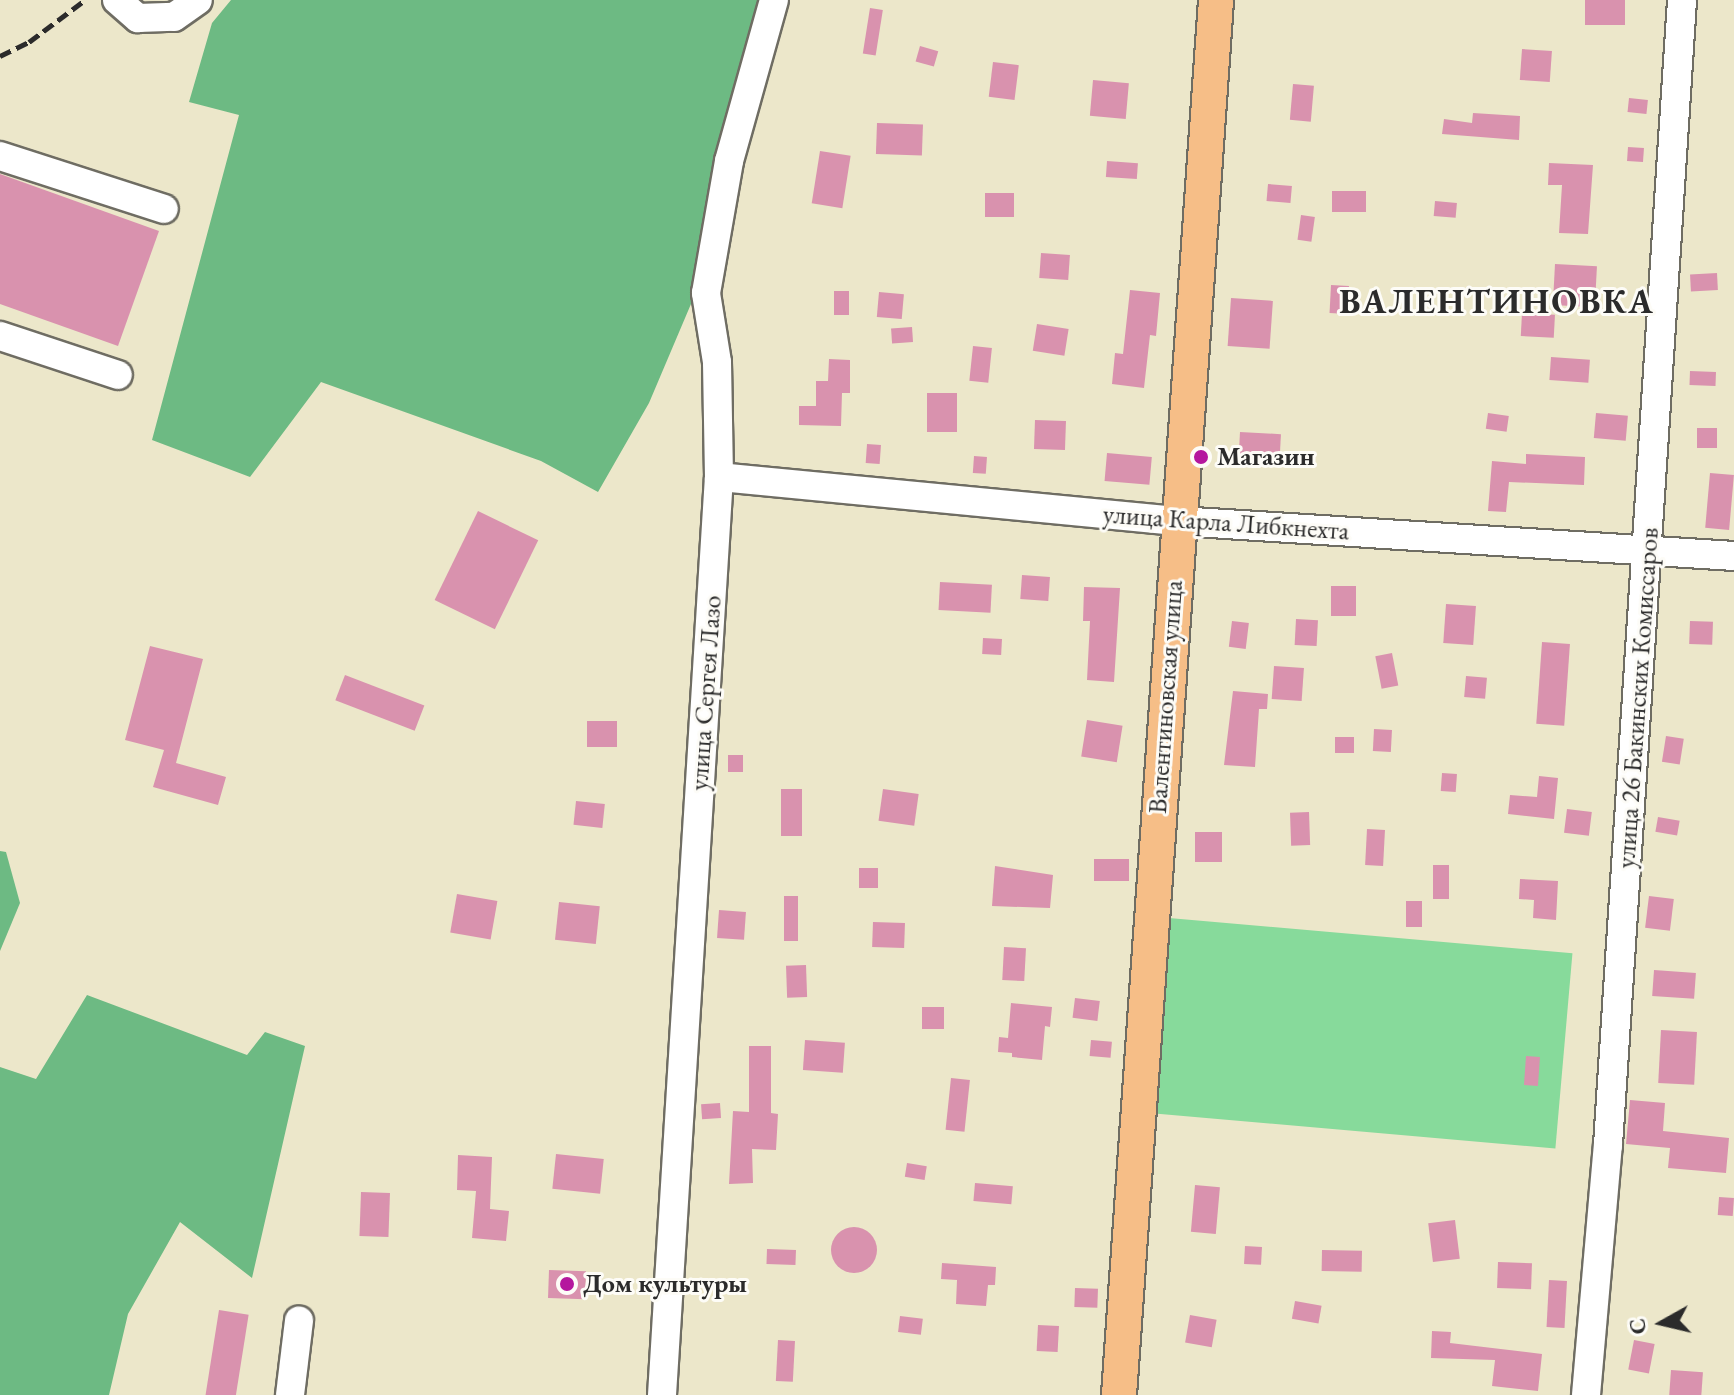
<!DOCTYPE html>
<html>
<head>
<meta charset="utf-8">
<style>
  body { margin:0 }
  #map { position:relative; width:1734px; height:1395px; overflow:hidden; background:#ece7ca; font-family:"EB Garamond",serif }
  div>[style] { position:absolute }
  .green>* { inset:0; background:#87da9b; transform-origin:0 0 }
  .forest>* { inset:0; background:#6dba83 }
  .building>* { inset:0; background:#d992ae; transform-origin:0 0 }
  .round { border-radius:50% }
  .roads { filter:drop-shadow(2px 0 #6f6d63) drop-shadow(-2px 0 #6f6d63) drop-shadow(0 2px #6f6d63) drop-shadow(0 -2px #6f6d63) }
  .minor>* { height:28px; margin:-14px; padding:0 14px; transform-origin:14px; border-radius:14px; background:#fff }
  .major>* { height:34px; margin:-17px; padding:0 17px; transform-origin:17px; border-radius:17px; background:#f6be87 }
  .rail>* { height:5px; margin-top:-2.5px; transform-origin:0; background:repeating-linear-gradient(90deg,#2b2b2b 0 12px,transparent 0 18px) }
  .dots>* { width:22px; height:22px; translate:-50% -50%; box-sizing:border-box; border:4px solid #fdfcf7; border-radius:50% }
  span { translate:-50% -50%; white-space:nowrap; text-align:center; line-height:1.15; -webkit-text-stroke:6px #fdfcf7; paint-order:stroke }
  .poi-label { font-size:26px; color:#2b2b2b; font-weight:700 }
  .left { translate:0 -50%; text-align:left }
  .street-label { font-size:26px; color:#2b2b2b }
  .district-label { font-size:34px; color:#2b2b2b; font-weight:700; letter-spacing:2px }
  .north { position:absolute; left:1622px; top:1283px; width:80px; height:80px; -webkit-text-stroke:6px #fdfcf7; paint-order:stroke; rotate:262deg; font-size:22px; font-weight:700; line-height:32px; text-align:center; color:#2b2b2b }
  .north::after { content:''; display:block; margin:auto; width:28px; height:36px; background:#2b2b2b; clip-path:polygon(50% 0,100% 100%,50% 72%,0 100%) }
</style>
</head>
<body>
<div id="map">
  <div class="green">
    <div style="left:1169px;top:918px;width:405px;height:196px;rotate:5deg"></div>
  </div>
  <div class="forest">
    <div style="clip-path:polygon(231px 0,762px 0,716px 245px,649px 403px,598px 492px,541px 461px,321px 382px,250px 477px,152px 440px,239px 115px,189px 102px,212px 23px)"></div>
    <div style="clip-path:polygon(0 851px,6px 852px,20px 903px,0 951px)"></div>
    <div style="clip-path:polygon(87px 995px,247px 1055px,265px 1032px,305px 1046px,252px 1278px,180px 1222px,128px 1314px,109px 1395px,0 1395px,0 1067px,36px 1079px)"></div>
  </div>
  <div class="building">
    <div style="left:1585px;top:0;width:40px;height:25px"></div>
    <div style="left:870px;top:8px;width:13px;height:46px;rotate:9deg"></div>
    <div style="left:920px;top:46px;width:19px;height:16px;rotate:16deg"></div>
    <div style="left:1522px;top:49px;width:30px;height:31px;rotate:4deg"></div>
    <div style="left:993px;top:62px;width:26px;height:35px;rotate:7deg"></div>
    <div style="left:1093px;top:80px;width:36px;height:36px;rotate:5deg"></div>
    <div style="left:1293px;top:84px;width:21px;height:36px;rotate:5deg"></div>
    <div style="left:1629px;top:98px;width:19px;height:14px;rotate:6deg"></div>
    <div style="clip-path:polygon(1473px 113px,1520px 116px,1519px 140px,1442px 134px,1444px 119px,1472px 123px)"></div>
    <div style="left:877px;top:123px;width:46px;height:31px;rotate:2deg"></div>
    <div style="left:1628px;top:147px;width:16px;height:14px;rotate:4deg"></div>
    <div style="left:820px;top:151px;width:31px;height:53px;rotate:9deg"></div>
    <div style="left:1107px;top:161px;width:31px;height:16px;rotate:4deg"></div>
    <div style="clip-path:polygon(1549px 163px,1593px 165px,1588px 234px,1559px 233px,1562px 185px,1548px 185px)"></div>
    <div style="clip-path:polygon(0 174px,159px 231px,118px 346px,0 304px)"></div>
    <div style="left:1268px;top:184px;width:24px;height:17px;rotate:5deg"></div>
    <div style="left:1332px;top:191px;width:34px;height:21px"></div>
    <div style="left:985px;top:193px;width:29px;height:24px"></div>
    <div style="left:1435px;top:201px;width:22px;height:15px;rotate:5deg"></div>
    <div style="left:1301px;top:215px;width:14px;height:25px;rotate:8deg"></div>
    <div style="left:1041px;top:253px;width:29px;height:25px;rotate:4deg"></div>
    <div style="left:1555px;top:264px;width:42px;height:41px;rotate:3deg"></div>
    <div style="left:1717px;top:273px;width:17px;height:27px;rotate:87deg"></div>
    <div style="left:1331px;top:285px;width:18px;height:28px;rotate:3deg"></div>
    <div style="clip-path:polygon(1130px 290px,1160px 293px,1156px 336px,1150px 335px,1144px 388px,1112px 384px,1115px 353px,1123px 354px)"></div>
    <div style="left:834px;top:291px;width:15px;height:24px"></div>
    <div style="left:879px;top:292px;width:25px;height:25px;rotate:5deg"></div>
    <div style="left:1231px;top:298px;width:42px;height:48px;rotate:4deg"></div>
    <div style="left:1522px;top:313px;width:33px;height:23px;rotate:3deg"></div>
    <div style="left:1037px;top:324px;width:32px;height:27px;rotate:9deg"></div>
    <div style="left:912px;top:327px;width:15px;height:21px;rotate:86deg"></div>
    <div style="left:973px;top:346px;width:19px;height:35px;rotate:6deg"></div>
    <div style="left:1551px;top:357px;width:39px;height:23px;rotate:4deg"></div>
    <div style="clip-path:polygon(829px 359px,850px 360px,850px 393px,842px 393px,841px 426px,799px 425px,799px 406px,816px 406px,816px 381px,828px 381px)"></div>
    <div style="left:1690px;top:371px;width:26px;height:14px;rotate:2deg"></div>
    <div style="left:927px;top:393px;width:30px;height:39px"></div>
    <div style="left:1488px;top:413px;width:21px;height:16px;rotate:8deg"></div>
    <div style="left:1596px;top:413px;width:32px;height:25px;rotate:5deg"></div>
    <div style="left:1035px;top:420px;width:31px;height:29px;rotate:2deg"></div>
    <div style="left:1697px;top:428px;width:20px;height:20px"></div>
    <div style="left:1240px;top:432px;width:41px;height:22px;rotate:3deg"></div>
    <div style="left:867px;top:444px;width:14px;height:19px;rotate:4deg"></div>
    <div style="left:1107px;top:453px;width:45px;height:28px;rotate:5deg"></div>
    <div style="clip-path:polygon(1526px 454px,1585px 457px,1584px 485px,1509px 482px,1506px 512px,1488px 511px,1492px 461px,1526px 464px)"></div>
    <div style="left:974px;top:456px;width:13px;height:17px;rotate:4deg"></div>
    <div style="left:1710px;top:473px;width:24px;height:55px;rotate:5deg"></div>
    <div style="left:478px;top:511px;width:67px;height:99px;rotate:26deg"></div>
    <div style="left:1022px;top:575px;width:28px;height:24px;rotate:4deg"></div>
    <div style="left:940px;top:582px;width:52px;height:28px;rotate:3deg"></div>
    <div style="left:1331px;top:586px;width:25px;height:30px"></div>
    <div style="clip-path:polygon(1084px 587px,1120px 588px,1114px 682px,1087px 680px,1090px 621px,1083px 621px)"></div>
    <div style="left:1446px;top:604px;width:30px;height:39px;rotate:4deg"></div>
    <div style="left:1296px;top:619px;width:22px;height:26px;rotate:3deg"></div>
    <div style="left:1232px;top:621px;width:17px;height:26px;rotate:7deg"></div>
    <div style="left:1690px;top:621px;width:23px;height:23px;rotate:2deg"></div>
    <div style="left:983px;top:638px;width:19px;height:16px;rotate:3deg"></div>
    <div style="left:1542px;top:642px;width:28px;height:82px;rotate:4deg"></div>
    <div style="clip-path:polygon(150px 646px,203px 659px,176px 763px,226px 777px,218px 805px,153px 787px,164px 750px,125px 740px)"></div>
    <div style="left:1392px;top:653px;width:33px;height:17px;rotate:79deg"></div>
    <div style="left:1274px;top:666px;width:30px;height:33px;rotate:4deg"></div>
    <div style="left:345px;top:675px;width:85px;height:27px;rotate:21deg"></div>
    <div style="left:1466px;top:676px;width:21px;height:21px;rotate:5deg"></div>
    <div style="clip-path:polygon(1233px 691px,1268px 694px,1267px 709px,1259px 709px,1255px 767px,1224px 765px)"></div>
    <div style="left:1087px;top:720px;width:36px;height:37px;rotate:9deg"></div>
    <div style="left:587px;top:721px;width:30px;height:26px"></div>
    <div style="left:1374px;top:729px;width:18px;height:22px;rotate:3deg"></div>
    <div style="left:1666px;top:736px;width:18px;height:26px;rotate:9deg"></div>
    <div style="left:1335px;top:737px;width:19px;height:16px"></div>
    <div style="left:728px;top:755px;width:15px;height:17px"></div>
    <div style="left:1442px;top:773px;width:15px;height:18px;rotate:4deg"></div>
    <div style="clip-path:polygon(1539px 776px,1558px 778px,1554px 819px,1508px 814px,1510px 795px,1537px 797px)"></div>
    <div style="left:781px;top:789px;width:21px;height:47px"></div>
    <div style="left:883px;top:789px;width:36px;height:32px;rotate:8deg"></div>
    <div style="left:576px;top:801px;width:29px;height:24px;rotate:6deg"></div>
    <div style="left:1567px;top:809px;width:25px;height:24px;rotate:7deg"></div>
    <div style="left:1309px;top:812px;width:33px;height:19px;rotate:88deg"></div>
    <div style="left:1658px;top:817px;width:22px;height:15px;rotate:10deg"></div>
    <div style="left:1367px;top:829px;width:18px;height:36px;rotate:3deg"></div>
    <div style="left:1195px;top:832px;width:27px;height:30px"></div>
    <div style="left:1094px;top:859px;width:35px;height:22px"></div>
    <div style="left:1433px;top:865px;width:16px;height:34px"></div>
    <div style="clip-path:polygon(995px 866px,1053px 875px,1050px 908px,992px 906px)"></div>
    <div style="left:859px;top:868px;width:19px;height:20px"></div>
    <div style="clip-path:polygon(1520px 879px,1558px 881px,1556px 920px,1533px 918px,1534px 900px,1519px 899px)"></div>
    <div style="left:457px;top:894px;width:41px;height:39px;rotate:10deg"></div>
    <div style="left:784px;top:896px;width:14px;height:45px"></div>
    <div style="left:1649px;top:896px;width:25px;height:32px;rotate:7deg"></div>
    <div style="left:1406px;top:901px;width:16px;height:26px"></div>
    <div style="left:559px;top:902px;width:41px;height:38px;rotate:6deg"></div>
    <div style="left:719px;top:910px;width:27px;height:28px;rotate:4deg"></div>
    <div style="left:873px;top:922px;width:32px;height:25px;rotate:2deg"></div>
    <div style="left:1004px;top:947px;width:22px;height:33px;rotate:3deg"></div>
    <div style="left:806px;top:965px;width:32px;height:20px;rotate:88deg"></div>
    <div style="left:1654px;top:970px;width:42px;height:26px;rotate:4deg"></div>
    <div style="left:1075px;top:998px;width:25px;height:20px;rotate:7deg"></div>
    <div style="clip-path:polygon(1011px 1003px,1052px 1007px,1050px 1027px,1045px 1026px,1042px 1060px,1012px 1057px,1012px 1053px,998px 1052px,999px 1037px,1008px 1038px)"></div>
    <div style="left:922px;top:1007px;width:22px;height:22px"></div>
    <div style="left:1661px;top:1030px;width:36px;height:53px;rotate:3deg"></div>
    <div style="left:805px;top:1040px;width:40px;height:30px;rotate:4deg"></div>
    <div style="left:1091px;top:1040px;width:21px;height:16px;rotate:5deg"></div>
    <div style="clip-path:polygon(749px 1046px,771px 1046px,771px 1113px,778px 1114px,776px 1150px,752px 1149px,753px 1183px,729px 1184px,733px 1111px,749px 1112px)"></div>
    <div style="left:1526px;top:1056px;width:14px;height:29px;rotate:4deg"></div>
    <div style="left:951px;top:1078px;width:19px;height:52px;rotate:6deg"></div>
    <div style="clip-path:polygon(1630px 1100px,1665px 1103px,1663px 1131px,1729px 1138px,1726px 1173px,1668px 1168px,1670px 1148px,1626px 1144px)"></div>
    <div style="left:720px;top:1103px;width:15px;height:19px;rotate:86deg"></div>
    <div style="left:556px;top:1154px;width:48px;height:35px;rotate:6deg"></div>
    <div style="clip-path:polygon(458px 1155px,492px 1157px,490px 1209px,509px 1211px,506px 1241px,472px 1238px,476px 1191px,457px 1190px)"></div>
    <div style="left:907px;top:1163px;width:20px;height:14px;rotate:9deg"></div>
    <div style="left:975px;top:1183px;width:38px;height:18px;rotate:5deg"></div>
    <div style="left:1195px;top:1185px;width:25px;height:47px;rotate:5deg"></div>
    <div style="left:361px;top:1192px;width:29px;height:44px;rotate:2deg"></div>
    <div style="left:1719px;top:1197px;width:15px;height:18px;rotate:4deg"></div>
    <div style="left:1455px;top:1220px;width:39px;height:27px;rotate:83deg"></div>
    <div class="round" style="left:831px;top:1227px;width:46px;height:46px"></div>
    <div style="left:1245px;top:1246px;width:17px;height:18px;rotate:3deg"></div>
    <div style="left:767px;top:1249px;width:29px;height:15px;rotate:2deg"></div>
    <div style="left:1322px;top:1250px;width:40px;height:21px;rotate:1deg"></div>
    <div style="left:1498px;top:1262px;width:34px;height:26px;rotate:2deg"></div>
    <div style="clip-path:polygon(942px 1263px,996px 1267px,995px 1285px,988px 1285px,986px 1306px,956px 1304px,957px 1280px,941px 1279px)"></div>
    <div style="left:549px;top:1270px;width:37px;height:28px;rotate:2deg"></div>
    <div style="left:1549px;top:1280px;width:18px;height:47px;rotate:3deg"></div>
    <div style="left:1075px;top:1288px;width:23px;height:19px;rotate:2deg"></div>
    <div style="left:1295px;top:1301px;width:27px;height:18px;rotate:10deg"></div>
    <div style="left:219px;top:1310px;width:30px;height:86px;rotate:9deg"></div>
    <div style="left:1190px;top:1315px;width:27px;height:28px;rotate:10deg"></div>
    <div style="left:900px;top:1316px;width:23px;height:16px;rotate:7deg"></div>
    <div style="left:1038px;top:1325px;width:21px;height:26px;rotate:3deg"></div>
    <div style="clip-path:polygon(1432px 1331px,1451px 1332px,1450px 1343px,1542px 1354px,1538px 1391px,1492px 1386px,1495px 1360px,1431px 1358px)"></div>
    <div style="left:778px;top:1340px;width:17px;height:41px;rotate:3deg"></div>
    <div style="left:1634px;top:1340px;width:21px;height:30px;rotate:11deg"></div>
    <div style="left:1671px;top:1370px;width:32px;height:25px;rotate:4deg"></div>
  </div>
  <div class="roads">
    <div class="minor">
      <div style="left:117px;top:0;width:28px;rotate:41deg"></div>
      <div style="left:138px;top:18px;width:36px;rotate:-2deg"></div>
      <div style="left:174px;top:17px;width:29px;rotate:-35deg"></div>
      <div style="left:0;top:156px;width:172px;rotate:17.9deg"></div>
      <div style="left:0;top:336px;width:124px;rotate:18.3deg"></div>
      <div style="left:719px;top:477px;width:461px;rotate:5.5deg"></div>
      <div style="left:1178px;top:521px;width:557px;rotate:3.6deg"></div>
      <div style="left:290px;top:1395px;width:75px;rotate:-83.1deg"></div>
      <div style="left:662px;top:1395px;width:920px;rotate:-86.45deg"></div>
      <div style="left:719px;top:477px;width:115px;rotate:-91deg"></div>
      <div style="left:717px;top:362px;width:70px;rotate:-99.1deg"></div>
      <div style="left:706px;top:293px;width:134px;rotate:-80.1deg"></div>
      <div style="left:729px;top:161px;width:167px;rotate:-74.4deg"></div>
      <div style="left:1586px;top:1395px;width:251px;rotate:-85deg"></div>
      <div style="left:1608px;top:1145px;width:1147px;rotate:-86.3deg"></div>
    </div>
    <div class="major">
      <div style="left:1119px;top:1395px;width:1398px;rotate:-86.02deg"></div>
    </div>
  </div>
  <div class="rail">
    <div style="left:0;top:56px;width:32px;rotate:-26deg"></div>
    <div style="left:29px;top:42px;width:70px;rotate:-36.9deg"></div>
  </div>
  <div class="dots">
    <div style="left:1201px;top:457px;background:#b5179e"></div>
    <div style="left:567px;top:1284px;background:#b5179e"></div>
  </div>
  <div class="poi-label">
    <span class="left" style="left:1217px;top:457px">Магазин</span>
    <span class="left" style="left:583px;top:1284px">Дом культуры</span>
  </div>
  <div class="street-label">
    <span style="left:1226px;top:523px;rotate:4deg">улица Карла Либкнехта</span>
    <span style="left:706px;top:693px;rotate:-86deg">улица Сергея Лазо</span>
    <span style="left:1166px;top:697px;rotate:-86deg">Валентиновская улица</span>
    <span style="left:1638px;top:698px;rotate:-86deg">улица 26 Бакинских Комиссаров</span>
  </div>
  <div class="district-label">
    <span style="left:1497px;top:302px">ВАЛЕНТИНОВКА</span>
  </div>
  <div class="north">С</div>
</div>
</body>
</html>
